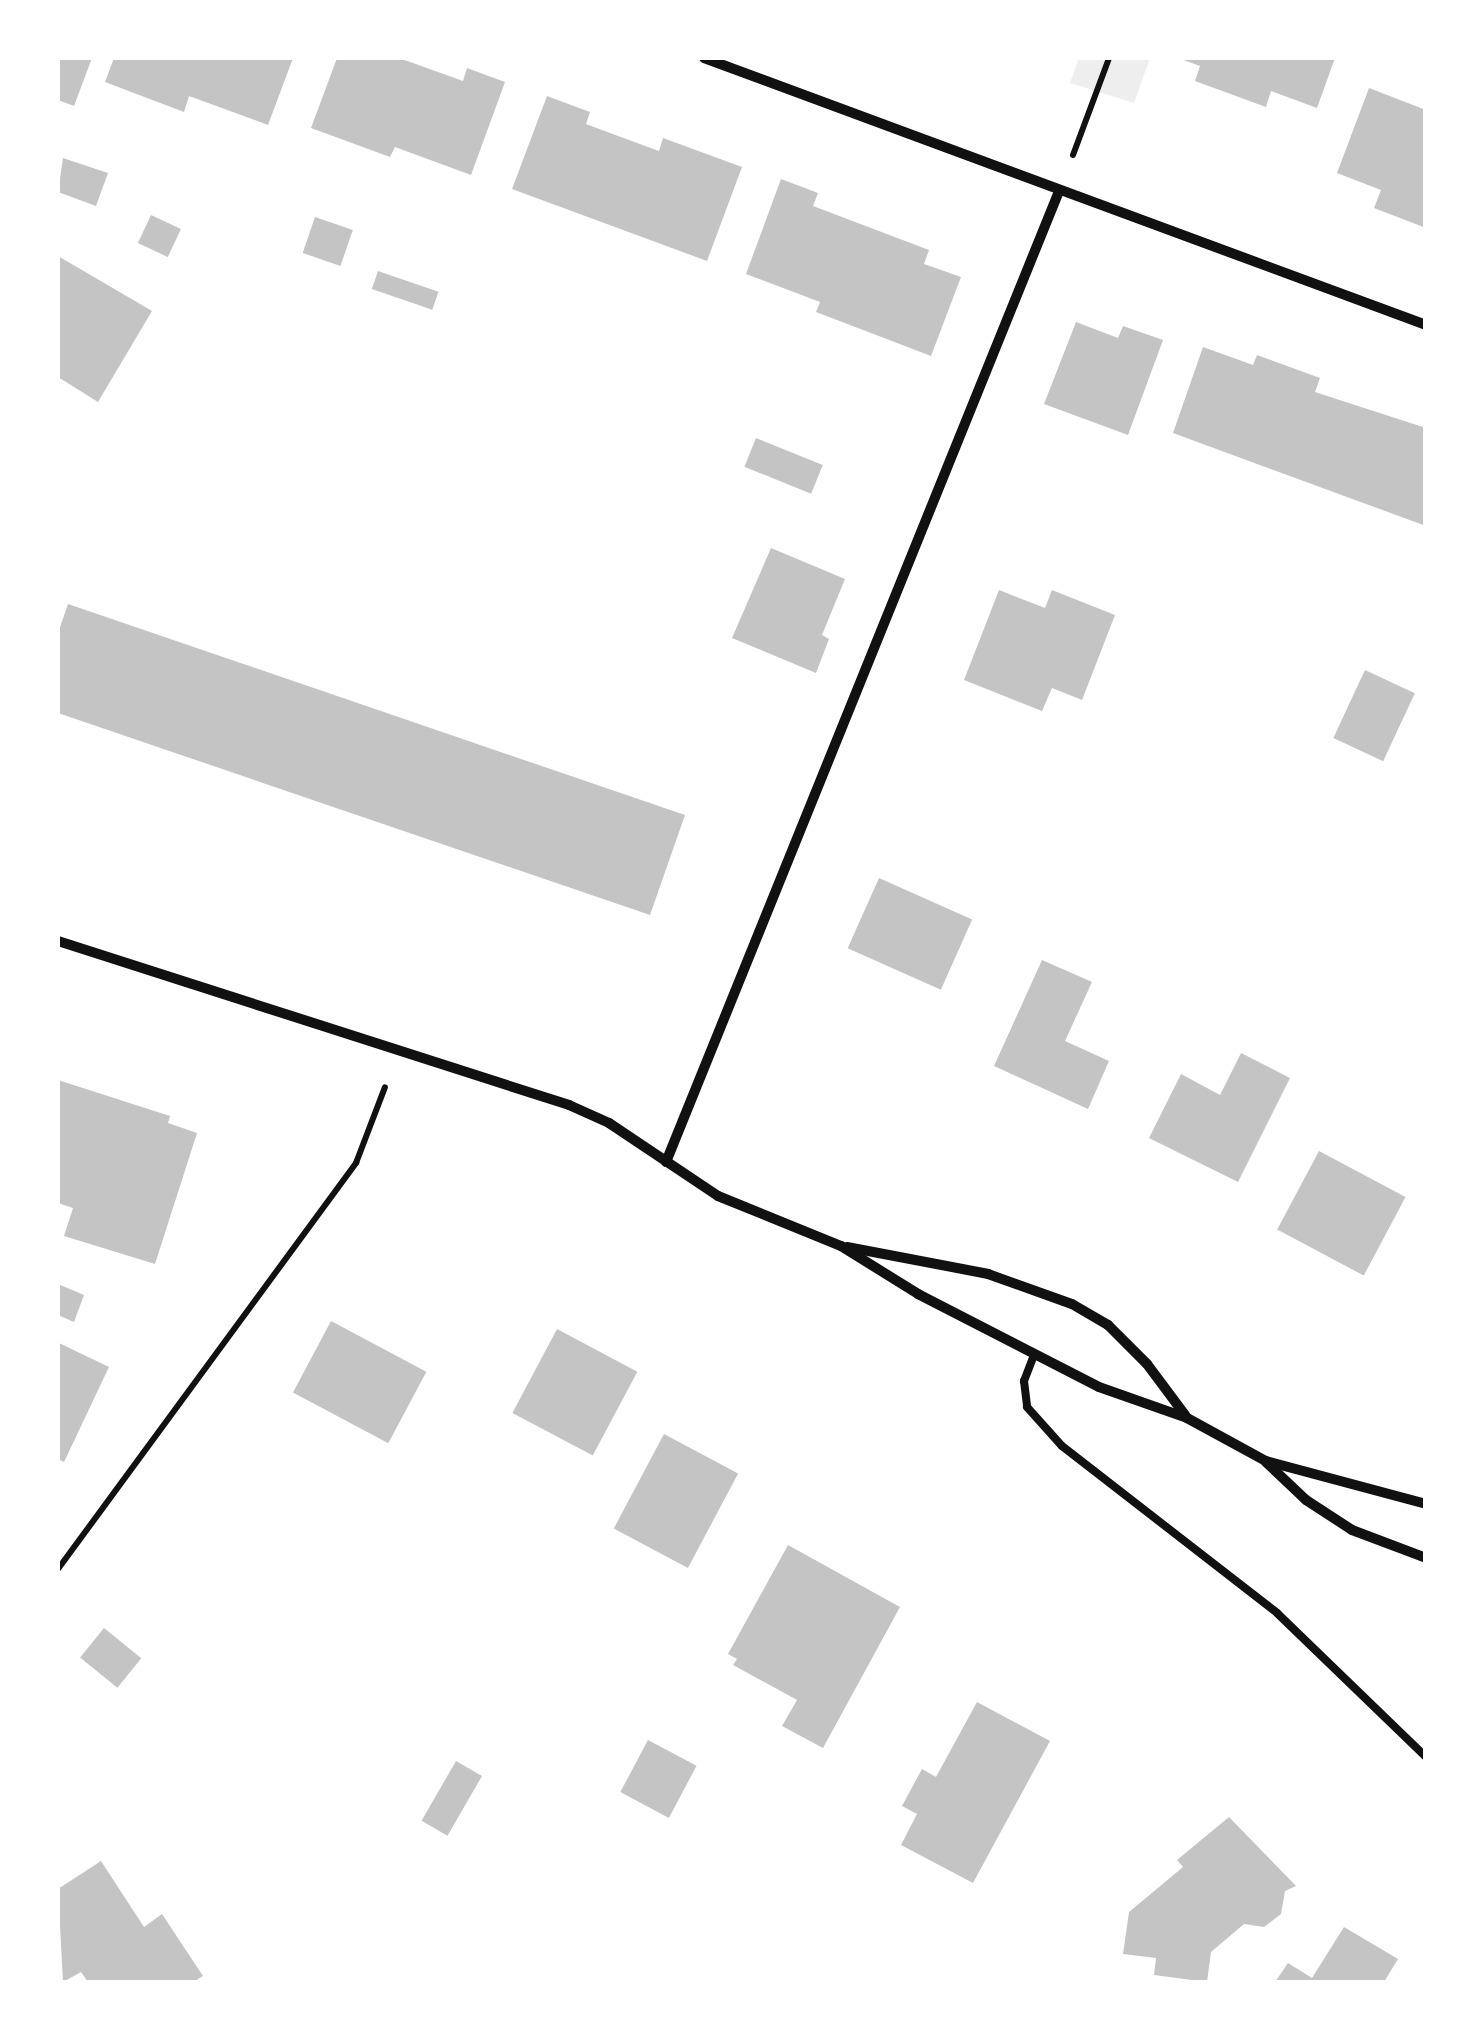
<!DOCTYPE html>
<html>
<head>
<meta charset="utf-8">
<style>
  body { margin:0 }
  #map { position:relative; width:1483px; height:2040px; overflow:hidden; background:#fff; font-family:Manrope,sans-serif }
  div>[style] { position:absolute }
  .green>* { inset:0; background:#eee }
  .building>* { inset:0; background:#c4c4c4; transform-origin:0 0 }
  .path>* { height:6px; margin:-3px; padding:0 3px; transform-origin:3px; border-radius:3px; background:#111 }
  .service>* { height:8px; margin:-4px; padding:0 4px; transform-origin:4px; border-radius:4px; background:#111 }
  .minor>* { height:10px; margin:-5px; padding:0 5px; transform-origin:5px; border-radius:5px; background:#111 }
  span { translate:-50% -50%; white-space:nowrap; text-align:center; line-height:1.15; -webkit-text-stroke:9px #fff; paint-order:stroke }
  .frame { position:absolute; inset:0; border:60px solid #fff; pointer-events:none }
</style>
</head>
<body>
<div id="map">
  <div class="green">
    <div style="clip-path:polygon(1079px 58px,1150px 58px,1134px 103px,1070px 83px)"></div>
  </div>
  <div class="building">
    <div style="clip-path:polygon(58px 58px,92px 58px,74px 106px,58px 100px)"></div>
    <div style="clip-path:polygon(114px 58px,293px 58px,268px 125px,189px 96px,184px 112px,105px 82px)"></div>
    <div style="clip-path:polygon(337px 58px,399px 58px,463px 81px,467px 68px,505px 82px,471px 175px,395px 147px,390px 157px,311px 128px)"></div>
    <div style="clip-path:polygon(1178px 58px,1335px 58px,1317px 108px,1271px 91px,1266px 107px,1236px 96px,1195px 81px,1200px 66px)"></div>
    <div style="clip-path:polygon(1369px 88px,1426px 110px,1426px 228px,1374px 208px,1381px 190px,1337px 173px)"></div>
    <div style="clip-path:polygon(547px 96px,590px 112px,586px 124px,618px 136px,659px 151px,663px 138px,742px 167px,707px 261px,512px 189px)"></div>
    <div style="clip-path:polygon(63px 158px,108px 173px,96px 206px,58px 192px)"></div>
    <div style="clip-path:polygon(781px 179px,818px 193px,813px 206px,929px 250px,924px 264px,961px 277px,931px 356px,816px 312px,820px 302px,746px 274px)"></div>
    <div style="left:151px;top:215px;width:33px;height:31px;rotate:25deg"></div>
    <div style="left:315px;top:217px;width:40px;height:38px;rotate:19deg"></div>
    <div style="clip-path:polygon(58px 256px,152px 311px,98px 402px,58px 377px)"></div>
    <div style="left:378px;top:271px;width:64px;height:19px;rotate:19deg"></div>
    <div style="clip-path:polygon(1076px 322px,1118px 338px,1123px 326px,1163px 340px,1128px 435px,1044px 404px)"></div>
    <div style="clip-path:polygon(1203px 347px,1253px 365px,1257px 355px,1320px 378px,1315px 392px,1426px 428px,1426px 526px,1173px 433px)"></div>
    <div style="left:756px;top:438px;width:72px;height:31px;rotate:22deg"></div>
    <div style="clip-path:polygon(771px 548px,845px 579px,822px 635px,829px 639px,816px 673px,732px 638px)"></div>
    <div style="clip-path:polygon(999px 590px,1045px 608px,1052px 590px,1115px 615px,1082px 700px,1052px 688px,1042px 711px,964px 680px)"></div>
    <div style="clip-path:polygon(68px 604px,685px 815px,650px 915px,58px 713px,58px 633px)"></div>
    <div style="left:1365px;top:670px;width:55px;height:75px;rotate:25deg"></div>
    <div style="left:879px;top:878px;width:102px;height:77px;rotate:24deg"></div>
    <div style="clip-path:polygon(1042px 960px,1092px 982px,1065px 1041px,1109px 1061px,1088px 1109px,994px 1066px)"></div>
    <div style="clip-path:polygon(1241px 1053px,1290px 1078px,1238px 1182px,1149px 1138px,1181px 1074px,1220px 1095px)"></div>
    <div style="clip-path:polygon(58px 1080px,170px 1116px,168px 1123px,197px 1133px,155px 1264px,64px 1236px,73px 1208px,58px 1203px)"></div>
    <div style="left:1319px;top:1151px;width:98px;height:89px;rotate:28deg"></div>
    <div style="clip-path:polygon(58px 1284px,84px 1295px,74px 1322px,58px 1315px)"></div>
    <div style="left:331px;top:1321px;width:108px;height:81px;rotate:28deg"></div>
    <div style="left:557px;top:1329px;width:91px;height:95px;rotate:28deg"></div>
    <div style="clip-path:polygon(59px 1343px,109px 1367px,64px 1462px,58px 1459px)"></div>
    <div style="left:664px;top:1434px;width:84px;height:107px;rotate:28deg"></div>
    <div style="clip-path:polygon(788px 1545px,900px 1607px,823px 1748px,782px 1726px,797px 1700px,733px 1665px,737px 1659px,728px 1654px)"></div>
    <div style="left:104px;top:1628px;width:48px;height:38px;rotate:39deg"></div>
    <div style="clip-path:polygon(977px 1702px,1050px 1741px,973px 1883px,901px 1845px,917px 1814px,902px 1806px,922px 1769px,936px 1777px)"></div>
    <div style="left:648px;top:1740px;width:55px;height:59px;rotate:28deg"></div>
    <div style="left:456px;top:1761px;width:30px;height:69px;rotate:30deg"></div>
    <div style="clip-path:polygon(1229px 1817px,1296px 1886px,1285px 1891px,1281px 1914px,1264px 1927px,1244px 1924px,1211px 1952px,1207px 1982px,1154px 1975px,1156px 1958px,1123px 1954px,1129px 1912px,1183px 1867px,1177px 1860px)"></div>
    <div style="clip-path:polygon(101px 1861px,144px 1927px,162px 1914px,203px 1976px,193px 1982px,88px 1982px,81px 1972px,63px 1982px,58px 1889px)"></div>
    <div style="clip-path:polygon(1344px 1927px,1398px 1959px,1384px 1982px,1275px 1982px,1288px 1963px,1312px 1978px)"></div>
  </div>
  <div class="path">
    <div style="left:1073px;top:155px;width:103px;rotate:-69.6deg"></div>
    <div style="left:58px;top:1569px;width:504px;rotate:-53.72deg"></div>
    <div style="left:356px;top:1163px;width:81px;rotate:-69.1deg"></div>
  </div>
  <div class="service">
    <div style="left:1034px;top:1355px;width:28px;rotate:111deg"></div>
    <div style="left:1024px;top:1381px;width:26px;rotate:83deg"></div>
    <div style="left:1027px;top:1407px;width:52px;rotate:48.1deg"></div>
    <div style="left:1062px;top:1446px;width:272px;rotate:37.8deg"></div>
    <div style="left:1277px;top:1613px;width:207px;rotate:44deg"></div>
  </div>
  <div class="minor">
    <div style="left:704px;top:58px;width:770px;rotate:20.29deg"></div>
    <div style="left:58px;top:941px;width:537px;rotate:17.79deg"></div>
    <div style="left:569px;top:1105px;width:44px;rotate:24.2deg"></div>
    <div style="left:609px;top:1123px;width:131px;rotate:33.8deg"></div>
    <div style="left:718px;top:1196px;width:133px;rotate:22.1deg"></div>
    <div style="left:841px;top:1246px;width:91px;rotate:31.9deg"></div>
    <div style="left:918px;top:1294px;width:203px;rotate:27.2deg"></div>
    <div style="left:1099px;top:1387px;width:93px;rotate:19.4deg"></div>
    <div style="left:1187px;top:1418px;width:90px;rotate:28.6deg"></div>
    <div style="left:1266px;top:1461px;width:166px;rotate:15deg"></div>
    <div style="left:666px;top:1162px;width:1048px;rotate:-67.96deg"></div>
    <div style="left:847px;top:1247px;width:144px;rotate:10.8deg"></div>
    <div style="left:988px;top:1274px;width:89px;rotate:19.7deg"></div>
    <div style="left:1072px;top:1304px;width:42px;rotate:30.3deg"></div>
    <div style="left:1108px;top:1325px;width:55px;rotate:45deg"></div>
    <div style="left:1147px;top:1364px;width:64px;rotate:53.3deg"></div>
    <div style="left:1266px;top:1462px;width:55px;rotate:43.5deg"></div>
    <div style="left:1306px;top:1500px;width:55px;rotate:33.1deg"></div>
    <div style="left:1352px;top:1530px;width:79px;rotate:20.7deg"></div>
  </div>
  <div class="frame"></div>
</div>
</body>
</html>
